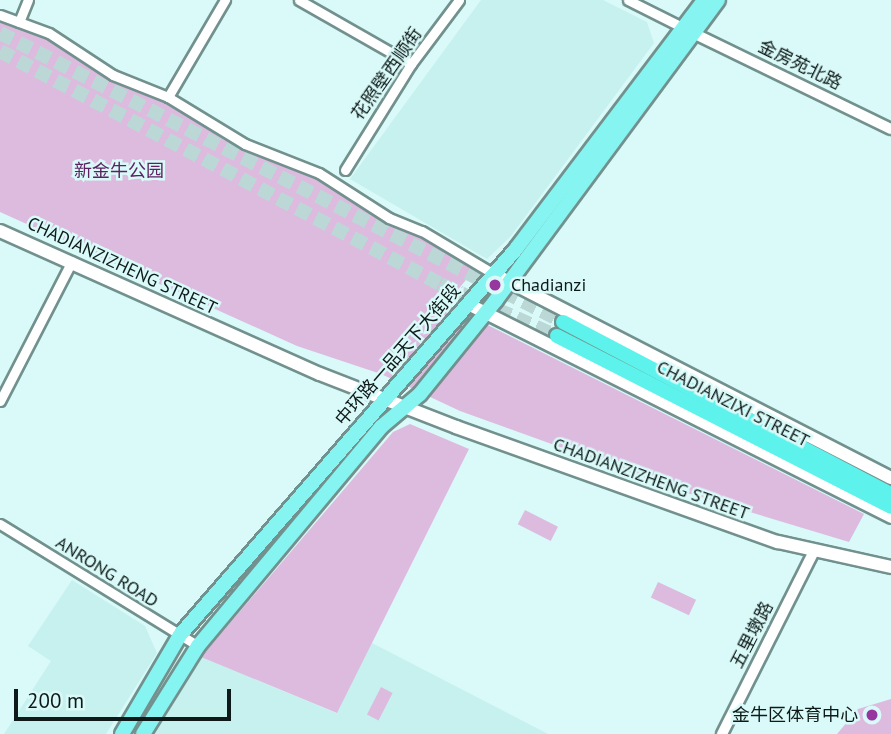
<!DOCTYPE html>
<html>
<head>
<meta charset="utf-8">
<style>
  body { margin:0 }
  #map { position:relative; width:891px; height:734px; overflow:hidden; background:#d9faf8; font-family:"PT Sans","Noto Sans SC",sans-serif }
  div>[style] { position:absolute }
  .built>* { inset:0; background:#c6f1ee }
  .green>* { inset:0; background:#ddbbdf; transform-origin:0 0 }
  .trunk-tunnel>* { height:14px; margin-top:-7px; transform-origin:0; background:repeating-linear-gradient(90deg,#bbd8d7 0 14px,transparent 0 21px) }
  .roads { filter:drop-shadow(2px 0 #72918e) drop-shadow(-2px 0 #72918e) drop-shadow(0 2px #72918e) drop-shadow(0 -2px #72918e) }
  .minor>* { height:9px; margin:-4.5px; padding:0 4.5px; transform-origin:4.5px; border-radius:4.5px; background:#fff }
  .tertiary>* { height:10px; margin:-5px; padding:0 5px; transform-origin:5px; border-radius:5px; background:#fff }
  .secondary>* { height:12px; margin:-6px; padding:0 6px; transform-origin:6px; border-radius:6px; background:#fff }
  .primary>* { height:14px; margin:-7px; padding:0 7px; transform-origin:7px; border-radius:7px; background:#86f5f1 }
  .trunk>* { height:14px; margin:-7px; padding:0 7px; transform-origin:7px; border-radius:7px; background:#5ef2ec }
  .dots>* { width:19px; height:19px; translate:-50% -50%; box-sizing:border-box; border:4px solid #d9faf8; border-radius:50% }
  span { translate:-50% -50%; white-space:nowrap; text-align:center; line-height:1.15; -webkit-text-stroke:5px #d9faf8; paint-order:stroke }
  .street-label { font-size:18px; color:#0e1a19 }
  .park-label { font-size:18px; color:#5e2262 }
  .poi-label { font-size:18px; color:#0e1a19 }
  .left { translate:0 -50%; text-align:left }
  .right { translate:-100% -50%; text-align:right }
  .scale { position:absolute; left:14px; top:689px; width:217px; height:32px; box-sizing:border-box; border:4px solid #0e1a19; border-top:0; padding-left:9px; font-size:21px; line-height:24px; white-space:nowrap; color:#0e1a19; -webkit-text-stroke:5px #d9faf8; paint-order:stroke }
</style>
</head>
<body>
<div id="map">
  <div class="built">
    <div style="clip-path:polygon(481px 0,603px 0,647px 22px,654px 43px,511px 236px,487px 259px,350px 179px)"></div>
    <div style="clip-path:polygon(72px 580px,145px 626px,157px 653px,106px 734px,4px 734px,51px 661px,28px 646px)"></div>
    <div style="clip-path:polygon(372px 643px,548px 734px,154px 734px,201px 657px,336px 713px)"></div>
  </div>
  <div class="green">
    <div style="clip-path:polygon(0 22px,51px 40px,99px 73px,167px 102px,224px 140px,314px 175px,375px 215px,437px 244px,475px 269px,446px 304px,864px 514px,849px 542px,687px 493px,460px 411px,381px 374px,297px 346px,0 212px)"></div>
    <div style="clip-path:polygon(410px 424px,469px 449px,337px 713px,201px 657px,393px 432px)"></div>
    <div style="left:525px;top:510px;width:37px;height:16px;rotate:27deg"></div>
    <div style="left:658px;top:582px;width:42px;height:17px;rotate:25deg"></div>
    <div style="left:381px;top:687px;width:13px;height:31px;rotate:27deg"></div>
    <div style="clip-path:polygon(891px 699px,891px 734px,837px 734px,858px 709px)"></div>
  </div>
  <div class="trunk-tunnel">
    <div style="left:0;top:33px;width:633px;rotate:27.17deg"></div>
    <div style="left:0;top:51px;width:498px;rotate:27.9deg"></div>
    <div style="left:440px;top:284px;width:128px;rotate:24deg"></div>
  </div>
  <div class="roads">
    <div class="minor">
      <div style="left:299px;top:0;width:129px;rotate:29.7deg"></div>
      <div style="left:628px;top:0;width:65px;rotate:26.6deg"></div>
      <div style="left:0;top:15px;width:52px;rotate:20.2deg"></div>
      <div style="left:49px;top:33px;width:77px;rotate:33.3deg"></div>
      <div style="left:113px;top:75px;width:59px;rotate:21.8deg"></div>
      <div style="left:168px;top:97px;width:90px;rotate:31.4deg"></div>
      <div style="left:245px;top:144px;width:79px;rotate:21.4deg"></div>
      <div style="left:319px;top:173px;width:83px;rotate:32.7deg"></div>
      <div style="left:389px;top:218px;width:35px;rotate:22deg"></div>
      <div style="left:422px;top:231px;width:84px;rotate:30.8deg"></div>
      <div style="left:19px;top:22px;width:24px;rotate:-68deg"></div>
      <div style="left:168px;top:97px;width:113px;rotate:-59.6deg"></div>
      <div style="left:345px;top:170px;width:125px;rotate:-58.1deg"></div>
      <div style="left:411px;top:64px;width:80px;rotate:-53.1deg"></div>
      <div style="left:0;top:401px;width:157px;rotate:-62.8deg"></div>
      <div style="left:0;top:524px;width:233px;rotate:31.6deg"></div>
    </div>
    <div class="tertiary">
      <div style="left:693px;top:33px;width:220px;rotate:25.9deg"></div>
      <div style="left:722px;top:734px;width:205px;rotate:-63.3deg"></div>
    </div>
    <div class="secondary">
      <div style="left:0;top:231px;width:350px;rotate:24.1deg"></div>
      <div style="left:320px;top:374px;width:146px;rotate:21.3deg"></div>
      <div style="left:456px;top:427px;width:342px;rotate:19.7deg"></div>
      <div style="left:778px;top:542px;width:116px;rotate:12.5deg"></div>
      <div style="left:494px;top:274px;width:446px;rotate:27.2deg"></div>
      <div style="left:468px;top:304px;width:474px;rotate:26.7deg"></div>
    </div>
    <div class="primary">
      <div style="left:122px;top:734px;width:115px;rotate:-59.6deg"></div>
      <div style="left:180px;top:635px;width:512px;rotate:-48.96deg"></div>
      <div style="left:516px;top:249px;width:312px;rotate:-52.9deg"></div>
      <div style="left:143px;top:734px;width:104px;rotate:-58deg"></div>
      <div style="left:198px;top:646px;width:285px;rotate:-50.1deg"></div>
      <div style="left:381px;top:427px;width:51px;rotate:-40.2deg"></div>
      <div style="left:420px;top:394px;width:121px;rotate:-51deg"></div>
      <div style="left:496px;top:300px;width:373px;rotate:-53.5deg"></div>
    </div>
    <div class="trunk">
      <div style="left:563px;top:322px;width:370px;rotate:27.7deg"></div>
      <div style="left:557px;top:336px;width:375px;rotate:27.1deg"></div>
    </div>
  </div>
  <div class="dots">
    <div style="left:495px;top:285px;background:#96369e"></div>
    <div style="left:872px;top:715px;background:#96369e"></div>
  </div>
  <div class="street-label">
    <span style="left:800px;top:65px;rotate:26deg">金房苑北路</span>
    <span style="left:387px;top:74px;rotate:-55deg">花照壁西顺街</span>
    <span style="left:122px;top:266px;rotate:25deg">CHADIANZIZHENG STREET</span>
    <span style="left:398px;top:355px;rotate:-49deg">中环路一品天下大街段</span>
    <span style="left:733px;top:404px;rotate:27deg">CHADIANZIXI STREET</span>
    <span style="left:651px;top:479px;rotate:20deg">CHADIANZIZHENG STREET</span>
    <span style="left:107px;top:572px;rotate:32deg">ANRONG ROAD</span>
    <span style="left:752px;top:635px;rotate:-63deg">五里墩路</span>
  </div>
  <div class="park-label">
    <span style="left:119px;top:171px">新金牛公园</span>
  </div>
  <div class="poi-label">
    <span class="left" style="left:511px;top:285px">Chadianzi</span>
    <span class="right" style="left:858px;top:715px">金牛区体育中心</span>
  </div>
  <div class="scale">200 m</div>
</div>
</body>
</html>
